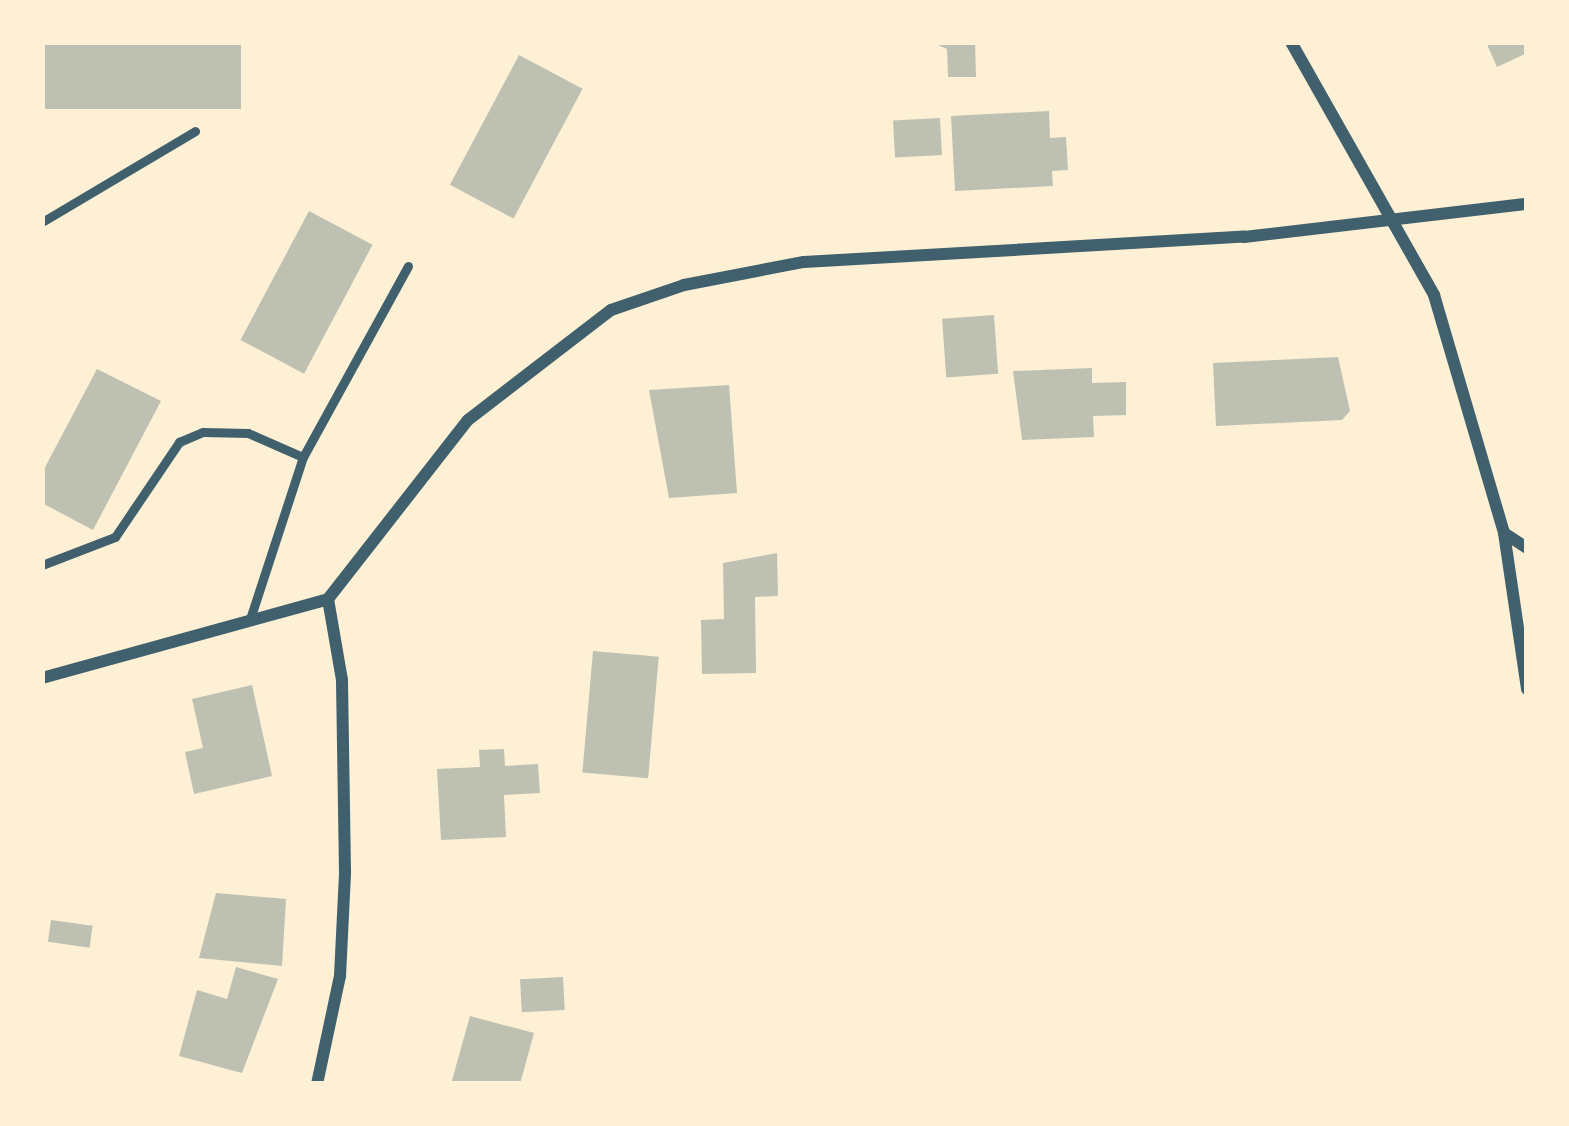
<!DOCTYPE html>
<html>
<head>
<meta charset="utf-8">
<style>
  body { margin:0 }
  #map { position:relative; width:1569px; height:1126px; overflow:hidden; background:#fdf0d5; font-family:"Sofia Sans Condensed",sans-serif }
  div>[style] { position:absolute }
  .building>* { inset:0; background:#bec0b2; transform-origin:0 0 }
  .service>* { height:9px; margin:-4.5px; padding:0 4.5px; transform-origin:4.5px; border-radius:4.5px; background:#3f606c }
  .minor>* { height:12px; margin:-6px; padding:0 6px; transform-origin:6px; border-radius:6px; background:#3f606c }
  span { translate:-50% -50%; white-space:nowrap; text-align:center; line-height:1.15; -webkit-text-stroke:9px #fdf0d5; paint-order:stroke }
  .frame { position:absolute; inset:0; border:45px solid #fdf0d5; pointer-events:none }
</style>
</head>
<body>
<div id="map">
  <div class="building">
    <div style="left:42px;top:42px;width:199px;height:67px"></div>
    <div style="clip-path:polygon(931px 42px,975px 42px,976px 77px,948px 77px,947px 49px)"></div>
    <div style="clip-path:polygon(1486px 42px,1527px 42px,1527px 53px,1497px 67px)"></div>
    <div style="left:519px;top:55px;width:72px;height:147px;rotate:28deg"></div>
    <div style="clip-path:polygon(1049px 111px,1050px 138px,1066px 137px,1068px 170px,1052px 171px,1053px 186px,955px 191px,951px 116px)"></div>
    <div style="left:940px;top:118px;width:37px;height:47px;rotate:87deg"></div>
    <div style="left:309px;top:211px;width:72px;height:146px;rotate:28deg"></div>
    <div style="left:994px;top:315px;width:59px;height:52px;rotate:86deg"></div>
    <div style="clip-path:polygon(1338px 357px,1350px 411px,1342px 420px,1216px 426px,1213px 363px)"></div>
    <div style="clip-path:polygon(1092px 368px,1092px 383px,1126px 382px,1126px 415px,1093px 416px,1094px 437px,1022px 440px,1013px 371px)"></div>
    <div style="clip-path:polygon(97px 369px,161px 401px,93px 530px,42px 503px,42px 473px)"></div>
    <div style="clip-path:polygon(729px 385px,737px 493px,669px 498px,649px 390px)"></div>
    <div style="clip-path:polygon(777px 553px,778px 596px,755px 597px,756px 673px,702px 674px,701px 620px,724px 619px,723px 563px)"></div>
    <div style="left:593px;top:651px;width:66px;height:122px;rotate:5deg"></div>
    <div style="clip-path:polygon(252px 685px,272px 776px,194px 794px,185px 752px,203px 748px,192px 699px)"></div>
    <div style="clip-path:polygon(504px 749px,505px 766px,538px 764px,540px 793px,504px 795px,506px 837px,441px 840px,437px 769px,480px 767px,479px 750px)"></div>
    <div style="clip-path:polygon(216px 893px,286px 899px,282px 966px,199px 958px)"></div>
    <div style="left:51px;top:920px;width:42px;height:22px;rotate:8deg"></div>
    <div style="clip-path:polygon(236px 967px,278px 979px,242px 1073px,179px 1056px,197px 990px,227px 999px)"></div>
    <div style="left:563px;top:977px;width:33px;height:43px;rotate:87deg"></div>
    <div style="clip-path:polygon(470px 1016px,534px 1033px,520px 1084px,451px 1084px)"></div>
  </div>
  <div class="service">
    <div style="left:42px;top:222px;width:178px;rotate:-30.7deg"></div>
    <div style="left:42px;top:565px;width:78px;rotate:-21deg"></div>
    <div style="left:115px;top:537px;width:115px;rotate:-56deg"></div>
    <div style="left:179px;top:442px;width:26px;rotate:-23deg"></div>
    <div style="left:203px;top:432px;width:45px;rotate:1.3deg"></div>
    <div style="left:248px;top:433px;width:60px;rotate:23.6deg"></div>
    <div style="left:250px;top:619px;width:170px;rotate:-71.9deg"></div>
    <div style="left:303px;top:457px;width:218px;rotate:-61.2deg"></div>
  </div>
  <div class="minor">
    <div style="left:1291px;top:42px;width:291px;rotate:60.5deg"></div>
    <div style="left:1434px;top:295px;width:248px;rotate:73.6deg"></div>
    <div style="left:1504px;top:533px;width:158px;rotate:81.6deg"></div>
    <div style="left:1504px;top:533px;width:27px;rotate:33deg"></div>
    <div style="left:42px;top:678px;width:297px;rotate:-15.4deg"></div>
    <div style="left:328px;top:599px;width:227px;rotate:-52deg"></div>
    <div style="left:468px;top:420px;width:180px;rotate:-37.6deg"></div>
    <div style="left:611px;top:310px;width:77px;rotate:-18.9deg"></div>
    <div style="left:684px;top:285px;width:122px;rotate:-10.9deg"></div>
    <div style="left:804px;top:262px;width:441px;rotate:-3.3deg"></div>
    <div style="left:1244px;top:237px;width:285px;rotate:-6.7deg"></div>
    <div style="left:317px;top:1084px;width:110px;rotate:-78deg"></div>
    <div style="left:340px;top:976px;width:104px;rotate:-87.2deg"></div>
    <div style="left:345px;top:872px;width:192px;rotate:-90.9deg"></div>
    <div style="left:342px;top:680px;width:82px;rotate:-99.8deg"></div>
  </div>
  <div class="frame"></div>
</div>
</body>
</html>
